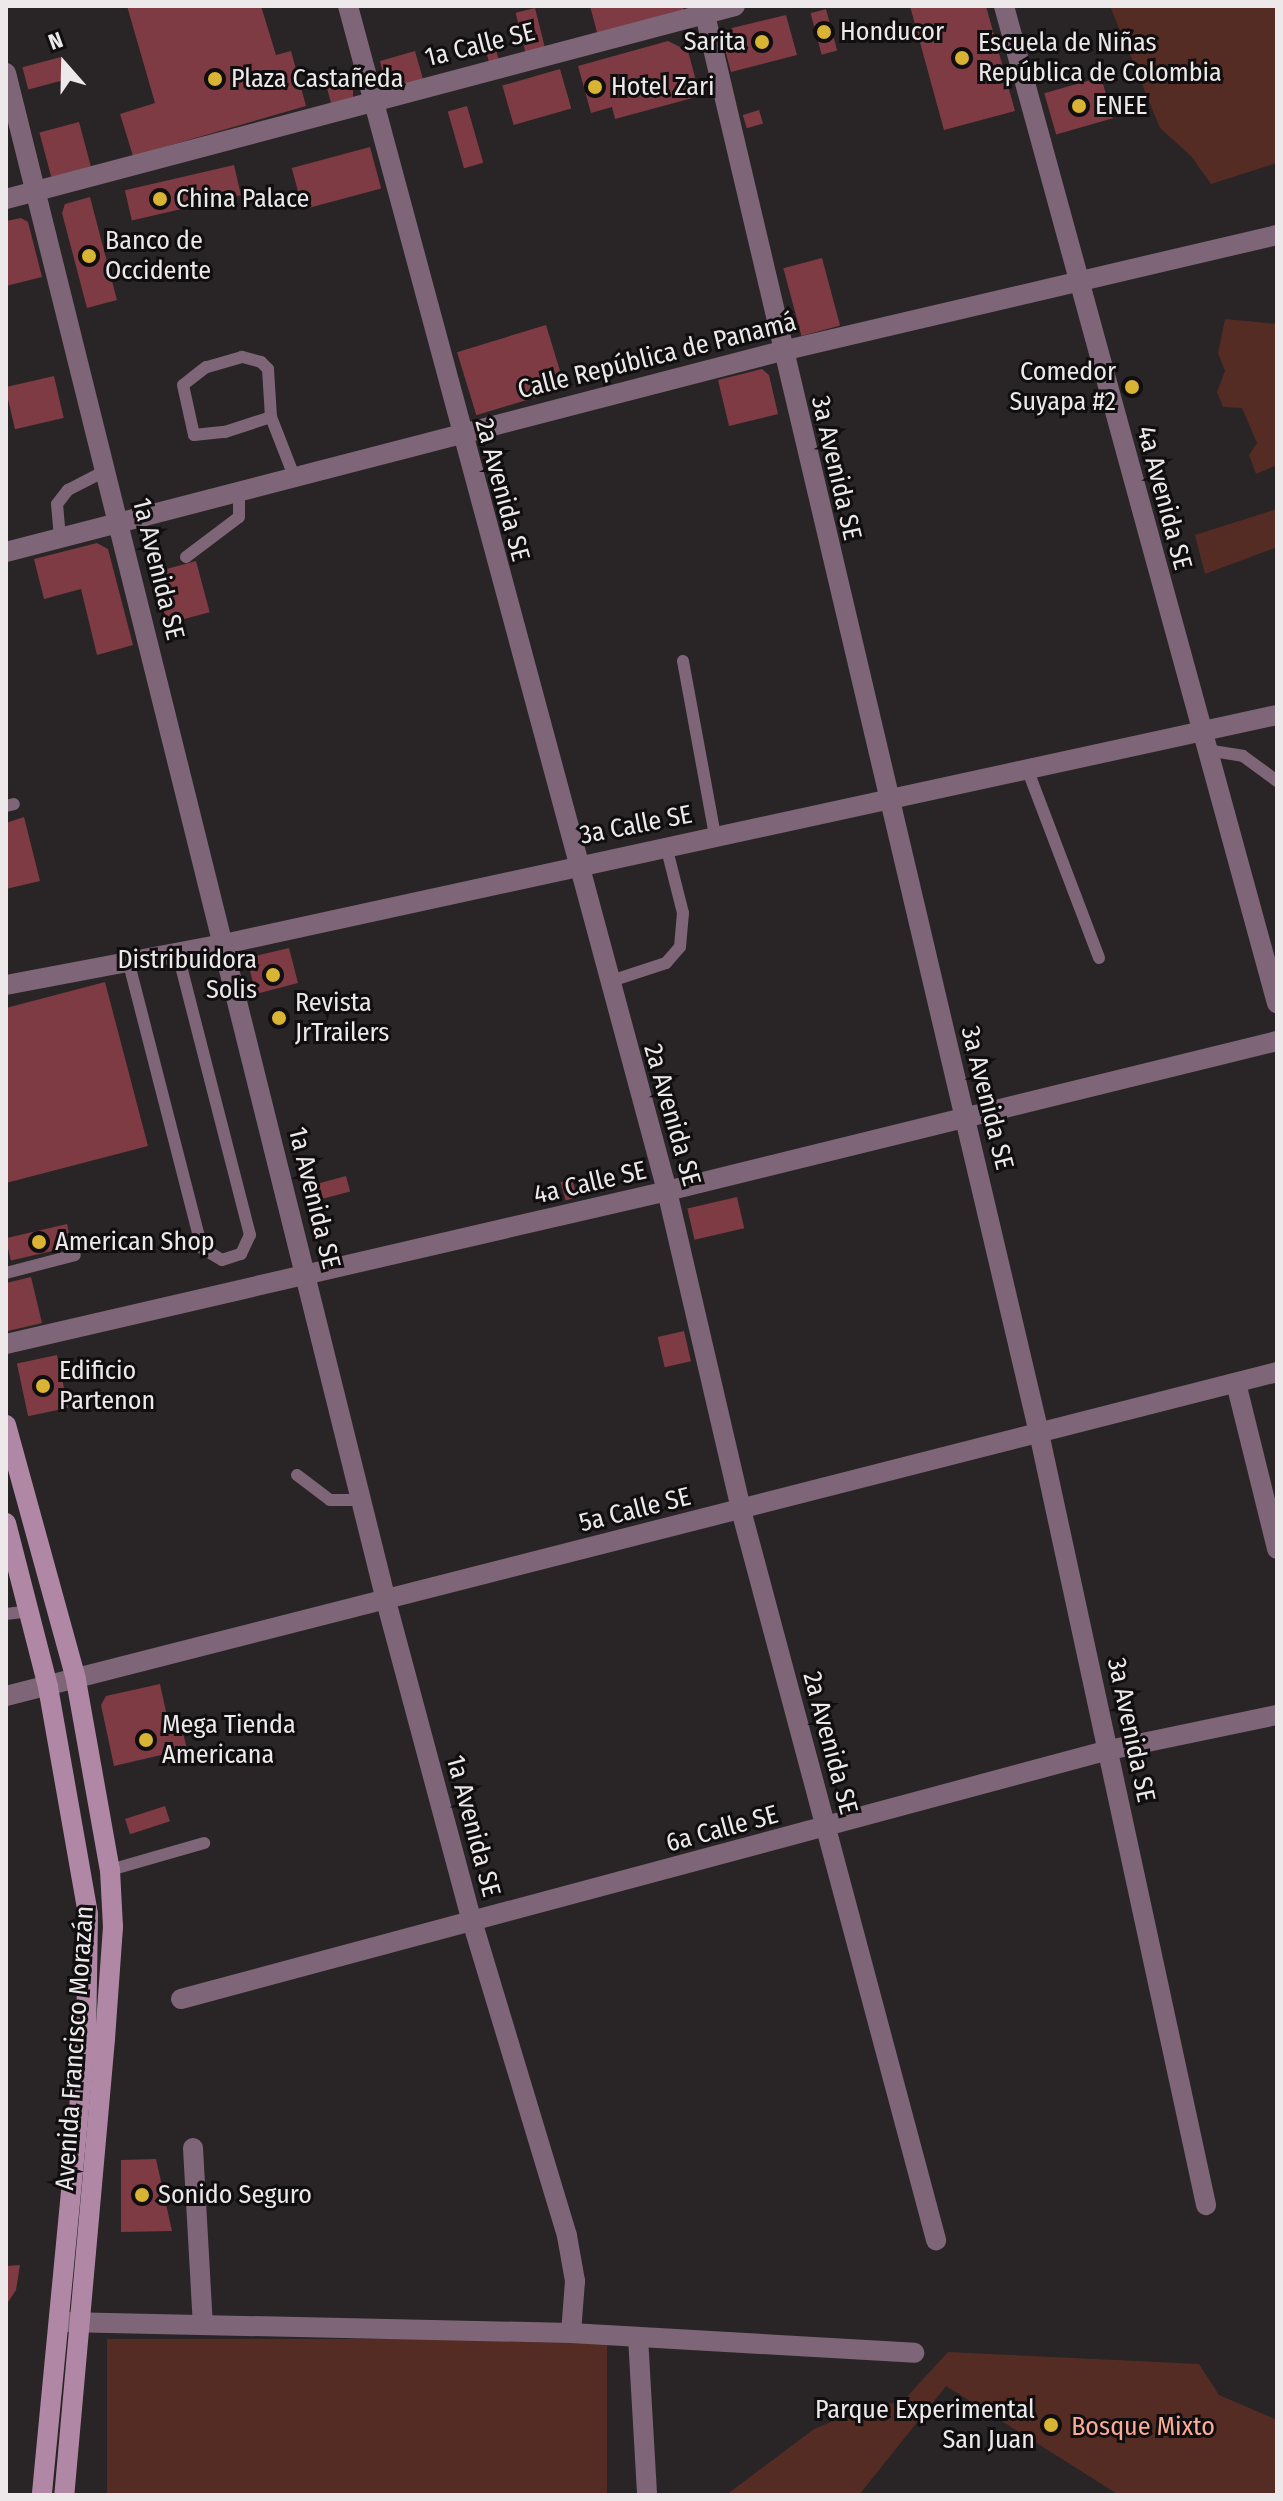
<!DOCTYPE html>
<html>
<head>
<meta charset="utf-8">
<style>
  body { margin:0 }
  #map { position:relative; width:1283px; height:2501px; overflow:hidden; background:#292426; font-family:"Fira Sans Condensed",sans-serif }
  div>[style] { position:absolute }
  .green>* { inset:0; background:#542c24; transform-origin:0 0 }
  .building>* { inset:0; background:#7e3b43; transform-origin:0 0 }
  .lane>* { height:12px; margin:-6px; padding:0 6px; transform-origin:6px; border-radius:6px; background:#7e6577 }
  .street>* { height:20px; margin:-10px; padding:0 10px; transform-origin:10px; border-radius:10px; background:#7e6577 }
  .secondary>* { height:20px; margin:-10px; padding:0 10px; transform-origin:10px; border-radius:10px; background:#b088a6 }
  .dots>* { width:22px; height:22px; translate:-50% -50%; box-sizing:border-box; border:4px solid #100e0f; border-radius:50% }
  span { translate:-50% -50%; white-space:nowrap; text-align:center; line-height:1.15; -webkit-text-stroke:6px #100e0f; paint-order:stroke }
  .poi-label { font-size:26px; color:#ede9eb }
  .left { translate:0 -50%; text-align:left }
  .right { translate:-100% -50%; text-align:right }
  .street-label { font-size:26px; color:#ede9eb }
  .park-label { font-size:26px; color:#fcab99 }
  .frame { position:absolute; inset:0; border:8px solid #ede9eb; pointer-events:none }
  .north { position:absolute; left:24px; top:24px; width:80px; height:80px; -webkit-text-stroke:6px #100e0f; paint-order:stroke; rotate:340deg; font-size:22px; font-weight:700; line-height:32px; text-align:center; color:#ede9eb }
  .north::after { content:''; display:block; margin:auto; width:28px; height:36px; background:#ede9eb; clip-path:polygon(50% 0,100% 100%,50% 72%,0 100%) }
</style>
</head>
<body>
<div id="map">
  <div class="green">
    <div style="clip-path:polygon(1110px 6px,1277px 6px,1277px 163px,1211px 184px,1191px 156px,1160px 128px)"></div>
    <div style="clip-path:polygon(1225px 319px,1277px 324px,1277px 465px,1256px 474px,1249px 455px,1257px 443px,1242px 408px,1223px 407px,1217px 392px,1225px 371px,1218px 353px)"></div>
    <div style="clip-path:polygon(1277px 509px,1277px 547px,1205px 574px,1195px 535px)"></div>
    <div style="left:107px;top:2339px;width:500px;height:157px"></div>
    <div style="clip-path:polygon(948px 2352px,1199px 2364px,1219px 2395px,1277px 2420px,1277px 2495px,1119px 2495px,946px 2386px,859px 2495px,726px 2495px,814px 2429px,862px 2409px,903px 2401px)"></div>
  </div>
  <div class="building">
    <div style="clip-path:polygon(127px 6px,261px 6px,276px 55px,291px 51px,306px 106px,133px 156px,120px 114px,155px 103px)"></div>
    <div style="clip-path:polygon(590px 6px,683px 6px,684px 12px,598px 36px)"></div>
    <div style="clip-path:polygon(910px 6px,986px 6px,1015px 111px,944px 130px)"></div>
    <div style="left:535px;top:8px;width:40px;height:20px;rotate:76deg"></div>
    <div style="left:826px;top:9px;width:43px;height:16px;rotate:75deg"></div>
    <div style="clip-path:polygon(786px 15px,797px 55px,731px 72px,723px 42px,732px 28px)"></div>
    <div style="clip-path:polygon(668px 41px,688px 51px,700px 96px,615px 119px,612px 107px,591px 113px,578px 66px)"></div>
    <div style="left:494px;top:43px;width:19px;height:10px;rotate:74deg"></div>
    <div style="clip-path:polygon(415px 51px,423px 79px,395px 87px,384px 78px,380px 61px)"></div>
    <div style="left:61px;top:57px;width:23px;height:40px;rotate:75deg"></div>
    <div style="left:560px;top:69px;width:41px;height:60px;rotate:74deg"></div>
    <div style="left:1101px;top:77px;width:43px;height:59px;rotate:74deg"></div>
    <div style="clip-path:polygon(353px 80px,353px 97px,331px 103px,327px 88px)"></div>
    <div style="left:467px;top:106px;width:59px;height:20px;rotate:74deg"></div>
    <div style="left:759px;top:110px;width:14px;height:17px;rotate:73deg"></div>
    <div style="left:79px;top:122px;width:46px;height:41px;rotate:75deg"></div>
    <div style="left:370px;top:147px;width:43px;height:81px;rotate:75deg"></div>
    <div style="left:234px;top:165px;width:31px;height:112px;rotate:77deg"></div>
    <div style="clip-path:polygon(90px 197px,117px 300px,87px 308px,62px 213px,65px 204px)"></div>
    <div style="clip-path:polygon(21px 218px,28px 222px,42px 277px,6px 286px,6px 221px)"></div>
    <div style="left:822px;top:258px;width:70px;height:40px;rotate:75deg"></div>
    <div style="left:546px;top:325px;width:66px;height:93px;rotate:73deg"></div>
    <div style="clip-path:polygon(762px 369px,769px 375px,778px 414px,729px 426px,718px 380px)"></div>
    <div style="left:54px;top:376px;width:43px;height:50px;rotate:77deg"></div>
    <div style="clip-path:polygon(97px 543px,108px 549px,133px 645px,97px 655px,81px 589px,44px 599px,34px 559px)"></div>
    <div style="left:196px;top:561px;width:53px;height:44px;rotate:75deg"></div>
    <div style="clip-path:polygon(24px 817px,40px 881px,6px 889px,6px 823px)"></div>
    <div style="clip-path:polygon(289px 948px,298px 983px,256px 994px,249px 967px,255px 956px)"></div>
    <div style="clip-path:polygon(105px 982px,148px 1146px,6px 1183px,6px 1008px)"></div>
    <div style="left:346px;top:1176px;width:16px;height:44px;rotate:75deg"></div>
    <div style="left:572px;top:1179px;width:19px;height:12px;rotate:74deg"></div>
    <div style="left:737px;top:1197px;width:32px;height:51px;rotate:77deg"></div>
    <div style="left:67px;top:1224px;width:23px;height:63px;rotate:77deg"></div>
    <div style="clip-path:polygon(31px 1277px,42px 1323px,8px 1331px,6px 1283px)"></div>
    <div style="left:684px;top:1331px;width:31px;height:27px;rotate:77deg"></div>
    <div style="left:57px;top:1355px;width:54px;height:41px;rotate:78deg"></div>
    <div style="clip-path:polygon(160px 1684px,167px 1716px,178px 1713px,187px 1749px,114px 1766px,101px 1705px,106px 1696px)"></div>
    <div style="left:165px;top:1806px;width:16px;height:42px;rotate:72deg"></div>
    <div style="clip-path:polygon(156px 2159px,172px 2231px,121px 2232px,121px 2160px)"></div>
    <div style="clip-path:polygon(20px 2265px,16px 2290px,6px 2305px,6px 2266px)"></div>
  </div>
  <div class="lane">
    <div style="left:271px;top:417px;width:48px;rotate:-93.6deg"></div>
    <div style="left:268px;top:369px;width:10px;rotate:-135deg"></div>
    <div style="left:261px;top:362px;width:20px;rotate:-165deg"></div>
    <div style="left:242px;top:357px;width:37px;rotate:164deg"></div>
    <div style="left:206px;top:367px;width:29px;rotate:142deg"></div>
    <div style="left:183px;top:385px;width:51px;rotate:77.6deg"></div>
    <div style="left:194px;top:435px;width:31px;rotate:-6deg"></div>
    <div style="left:225px;top:432px;width:48px;rotate:-18.1deg"></div>
    <div style="left:271px;top:417px;width:63px;rotate:68.7deg"></div>
    <div style="left:60px;top:538px;width:34px;rotate:-95deg"></div>
    <div style="left:57px;top:504px;width:18px;rotate:-52deg"></div>
    <div style="left:68px;top:490px;width:44px;rotate:-27.1deg"></div>
    <div style="left:186px;top:557px;width:66px;rotate:-37deg"></div>
    <div style="left:239px;top:517px;width:27px;rotate:-90deg"></div>
    <div style="left:683px;top:661px;width:178px;rotate:79.6deg"></div>
    <div style="left:1206px;top:750px;width:37px;rotate:9deg"></div>
    <div style="left:1243px;top:756px;width:42px;rotate:36.3deg"></div>
    <div style="left:1028px;top:771px;width:200px;rotate:69.2deg"></div>
    <div style="left:6px;top:806px;width:8px;rotate:-14deg"></div>
    <div style="left:128px;top:960px;width:297px;rotate:75.6deg"></div>
    <div style="left:202px;top:1248px;width:23px;rotate:31deg"></div>
    <div style="left:222px;top:1260px;width:20px;rotate:-18deg"></div>
    <div style="left:241px;top:1254px;width:21px;rotate:-65deg"></div>
    <div style="left:250px;top:1235px;width:290px;rotate:-104.4deg"></div>
    <div style="left:608px;top:982px;width:61px;rotate:-18.1deg"></div>
    <div style="left:666px;top:963px;width:21px;rotate:-49deg"></div>
    <div style="left:680px;top:947px;width:34px;rotate:-85deg"></div>
    <div style="left:683px;top:913px;width:69px;rotate:-104.2deg"></div>
    <div style="left:6px;top:1273px;width:71px;rotate:-14.6deg"></div>
    <div style="left:297px;top:1475px;width:41px;rotate:37.1deg"></div>
    <div style="left:330px;top:1500px;width:31px"></div>
    <div style="left:6px;top:1614px;width:23px;rotate:-7deg"></div>
    <div style="left:110px;top:1870px;width:98px;rotate:-16deg"></div>
  </div>
  <div class="street">
    <div style="left:348px;top:6px;width:1227px;rotate:74.93deg"></div>
    <div style="left:667px;top:1191px;width:327px;rotate:76.9deg"></div>
    <div style="left:741px;top:1510px;width:756px;rotate:75.04deg"></div>
    <div style="left:703px;top:6px;width:1466px;rotate:76.75deg"></div>
    <div style="left:1039px;top:1433px;width:790px;rotate:77.79deg"></div>
    <div style="left:1004px;top:6px;width:1034px;rotate:74.69deg"></div>
    <div style="left:6px;top:73px;width:1575px;rotate:76.03deg"></div>
    <div style="left:386px;top:1601px;width:331px;rotate:75deg"></div>
    <div style="left:472px;top:1921px;width:329px;rotate:73.2deg"></div>
    <div style="left:567px;top:2236px;width:46px;rotate:79.9deg"></div>
    <div style="left:575px;top:2281px;width:52px;rotate:94.4deg"></div>
    <div style="left:6px;top:199px;width:754px;rotate:-14.83deg"></div>
    <div style="left:6px;top:552px;width:802px;rotate:-14.52deg"></div>
    <div style="left:782px;top:351px;width:508px;rotate:-13.19deg"></div>
    <div style="left:6px;top:985px;width:222px;rotate:-10.7deg"></div>
    <div style="left:224px;top:944px;width:1078px;rotate:-12.27deg"></div>
    <div style="left:6px;top:1344px;width:678px;rotate:-13.03deg"></div>
    <div style="left:667px;top:1191px;width:628px;rotate:-13.82deg"></div>
    <div style="left:1236px;top:1383px;width:171px;rotate:76.1deg"></div>
    <div style="left:6px;top:1696px;width:1312px;rotate:-14.3deg"></div>
    <div style="left:181px;top:1999px;width:961px;rotate:-15.02deg"></div>
    <div style="left:1109px;top:1750px;width:172px;rotate:-11.8deg"></div>
    <div style="left:193px;top:2148px;width:177px;rotate:86.8deg"></div>
    <div style="left:64px;top:2322px;width:507px;rotate:1.24deg"></div>
    <div style="left:571px;top:2333px;width:344px;rotate:3.3deg"></div>
    <div style="left:638px;top:2337px;width:158px;rotate:86.7deg"></div>
  </div>
  <div class="secondary">
    <div style="left:6px;top:1425px;width:264px;rotate:74.6deg"></div>
    <div style="left:76px;top:1680px;width:193px;rotate:79.9deg"></div>
    <div style="left:110px;top:1870px;width:57px;rotate:87deg"></div>
    <div style="left:113px;top:1927px;width:112px;rotate:94.1deg"></div>
    <div style="left:105px;top:2039px;width:458px;rotate:95.1deg"></div>
    <div style="left:6px;top:1523px;width:169px;rotate:75.6deg"></div>
    <div style="left:48px;top:1687px;width:231px;rotate:80deg"></div>
    <div style="left:88px;top:1915px;width:121px;rotate:90.9deg"></div>
    <div style="left:86px;top:2036px;width:461px;rotate:95.5deg"></div>
  </div>
  <div class="dots">
    <div style="left:824px;top:32px;background:#d9b334"></div>
    <div style="left:762px;top:42px;background:#d9b334"></div>
    <div style="left:962px;top:58px;background:#d9b334"></div>
    <div style="left:215px;top:79px;background:#d9b334"></div>
    <div style="left:595px;top:87px;background:#d9b334"></div>
    <div style="left:1079px;top:106px;background:#d9b334"></div>
    <div style="left:160px;top:199px;background:#d9b334"></div>
    <div style="left:89px;top:256px;background:#d9b334"></div>
    <div style="left:1132px;top:387px;background:#d9b334"></div>
    <div style="left:273px;top:975px;background:#d9b334"></div>
    <div style="left:279px;top:1018px;background:#d9b334"></div>
    <div style="left:39px;top:1242px;background:#d9b334"></div>
    <div style="left:43px;top:1386px;background:#d9b334"></div>
    <div style="left:146px;top:1740px;background:#d9b334"></div>
    <div style="left:142px;top:2195px;background:#d9b334"></div>
    <div style="left:1051px;top:2425px;background:#d9b334"></div>
  </div>
  <div class="poi-label">
    <span class="left" style="left:840px;top:32px">Honducor</span>
    <span class="right" style="left:746px;top:42px">Sarita</span>
    <span class="left" style="left:978px;top:58px">Escuela de Niñas<br>República de Colombia</span>
    <span class="left" style="left:231px;top:79px">Plaza Castañeda</span>
    <span class="left" style="left:611px;top:87px">Hotel Zari</span>
    <span class="left" style="left:1095px;top:106px">ENEE</span>
    <span class="left" style="left:176px;top:199px">China Palace</span>
    <span class="left" style="left:105px;top:256px">Banco de<br>Occidente</span>
    <span class="right" style="left:1116px;top:387px">Comedor<br>Suyapa #2</span>
    <span class="right" style="left:257px;top:975px">Distribuidora<br>Solis</span>
    <span class="left" style="left:295px;top:1018px">Revista<br>JrTrailers</span>
    <span class="left" style="left:55px;top:1242px">American Shop</span>
    <span class="left" style="left:59px;top:1386px">Edificio<br>Partenon</span>
    <span class="left" style="left:162px;top:1740px">Mega Tienda<br>Americana</span>
    <span class="left" style="left:158px;top:2195px">Sonido Seguro</span>
    <span class="right" style="left:1035px;top:2425px">Parque Experimental<br>San Juan</span>
  </div>
  <div class="street-label">
    <span style="left:480px;top:45px;rotate:-14deg">1a Calle SE</span>
    <span style="left:657px;top:356px;rotate:-14deg">Calle República de Panamá</span>
    <span style="left:836px;top:468px;rotate:77deg">3a Avenida SE</span>
    <span style="left:502px;top:490px;rotate:75deg">2a Avenida SE</span>
    <span style="left:1164px;top:498px;rotate:75deg">4a Avenida SE</span>
    <span style="left:158px;top:569px;rotate:76deg">1a Avenida SE</span>
    <span style="left:636px;top:825px;rotate:-11deg">3a Calle SE</span>
    <span style="left:987px;top:1098px;rotate:76deg">3a Avenida SE</span>
    <span style="left:672px;top:1115px;rotate:74deg">2a Avenida SE</span>
    <span style="left:590px;top:1183px;rotate:-13deg">4a Calle SE</span>
    <span style="left:314px;top:1198px;rotate:76deg">1a Avenida SE</span>
    <span style="left:635px;top:1510px;rotate:-14deg">5a Calle SE</span>
    <span style="left:1131px;top:1730px;rotate:78deg">3a Avenida SE</span>
    <span style="left:830px;top:1743px;rotate:75deg">2a Avenida SE</span>
    <span style="left:473px;top:1826px;rotate:75deg">1a Avenida SE</span>
    <span style="left:722px;top:1829px;rotate:-15deg">6a Calle SE</span>
    <span style="left:75px;top:2048px;rotate:-86deg">Avenida Francisco Morazán</span>
  </div>
  <div class="park-label">
    <span style="left:1143px;top:2427px">Bosque Mixto</span>
  </div>
  <div class="frame"></div>
  <div class="north">N</div>
</div>
</body>
</html>
